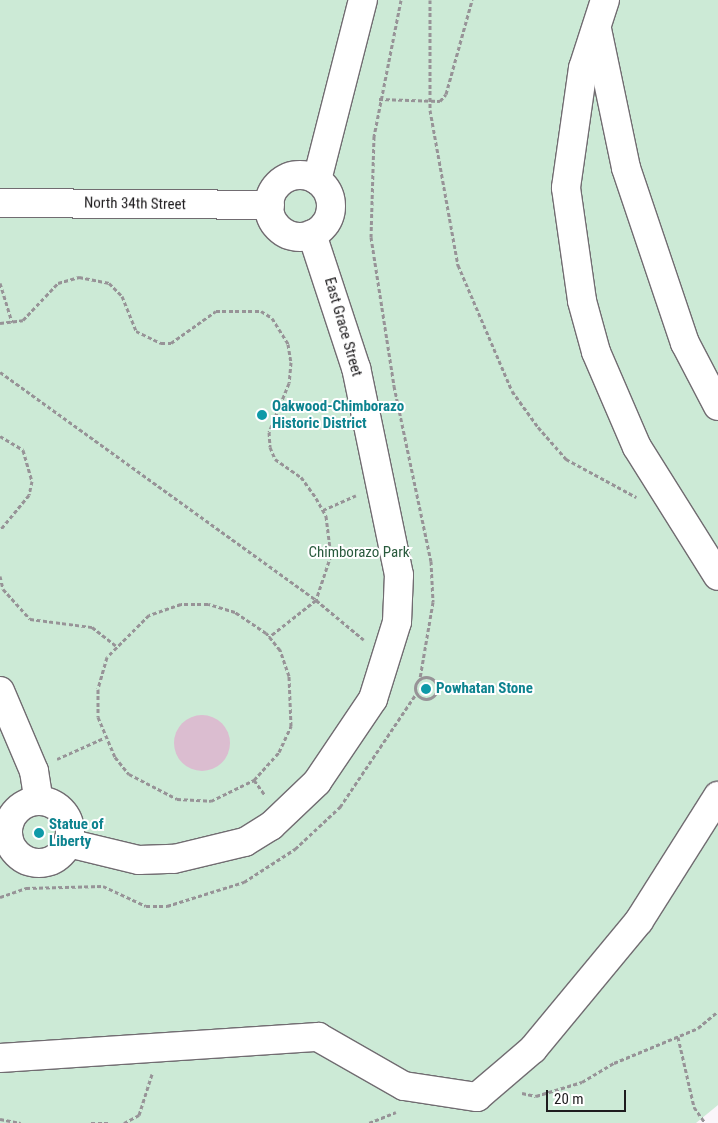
<!DOCTYPE html>
<html>
<head>
<meta charset="utf-8">
<style>
  body { margin:0 }
  #map { position:relative; width:718px; height:1123px; overflow:hidden; background:#faf5fa; font-family:"Roboto Condensed",sans-serif }
  div>[style] { position:absolute }
  .green>* { inset:0; background:#ccead6 }
  .building>* { inset:0; background:#dbbdd0 }
  .round { border-radius:50% }
  .path>* { height:3px; margin-top:-1.5px; transform-origin:0; background:repeating-linear-gradient(90deg,#979397 0 4px,transparent 0 6.5px) }
  .path>.ring { margin:-1.5px; padding:0; box-sizing:content-box; background:none; border:3px solid #979397; border-radius:50% }
  .roads { filter:drop-shadow(1px 0 #716c71) drop-shadow(-1px 0 #716c71) drop-shadow(0 1px #716c71) drop-shadow(0 -1px #716c71) }
  .minor>* { height:28px; margin:-14px; padding:0 14px; transform-origin:14px; border-radius:14px; background:#fff }
  .minor>.ring { margin:-14px; padding:0; box-sizing:content-box; background:none; border:28px solid #fff; border-radius:50% }
  .dots>* { width:14px; height:14px; translate:-50% -50%; box-sizing:border-box; border:2px solid #fff; border-radius:50% }
  span { translate:-50% -50%; white-space:nowrap; text-align:center; line-height:1.15; -webkit-text-stroke:4px #fff; paint-order:stroke }
  .street-label { font-size:15px; color:#1e1c1e }
  .culture-label { font-size:15px; color:#0d838f; font-weight:700 }
  .left { translate:0 -50%; text-align:left }
  .park-label { font-size:15px; color:#295a3d }
  .scale { position:absolute; left:546px; top:1090px; width:80px; height:22px; box-sizing:border-box; border:2px solid #1e1c1e; border-top:0; padding-left:6px; font-size:15px; line-height:18px; white-space:nowrap; color:#1e1c1e; -webkit-text-stroke:4px #fff; paint-order:stroke }
</style>
</head>
<body>
<div id="map">
  <div class="green">
    <div style="clip-path:polygon(0 0,718px 0,718px 1105px,696px 1123px,0 1123px)"></div>
  </div>
  <div class="building">
    <div class="round" style="left:174px;top:715px;width:56px;height:56px"></div>
  </div>
  <div class="path">
    <div style="left:401px;top:0;width:139px;rotate:101.2deg"></div>
    <div style="left:374px;top:136px;width:101px;rotate:91.7deg"></div>
    <div style="left:371px;top:237px;width:151px;rotate:81.2deg"></div>
    <div style="left:394px;top:386px;width:179px;rotate:78.1deg"></div>
    <div style="left:431px;top:561px;width:41px;rotate:87.2deg"></div>
    <div style="left:433px;top:602px;width:77px;rotate:99.7deg"></div>
    <div style="left:430px;top:0;width:110px;rotate:90deg"></div>
    <div style="left:430px;top:110px;width:158px;rotate:79.8deg"></div>
    <div style="left:458px;top:265px;width:137px;rotate:66.8deg"></div>
    <div style="left:512px;top:391px;width:44px;rotate:54.2deg"></div>
    <div style="left:538px;top:427px;width:43px;rotate:48.8deg"></div>
    <div style="left:566px;top:459px;width:80px;rotate:28.5deg"></div>
    <div style="left:379px;top:99px;width:61px;rotate:1.9deg"></div>
    <div style="left:440px;top:101px;width:9px;rotate:-49deg"></div>
    <div style="left:446px;top:94px;width:98px;rotate:-74.5deg"></div>
    <div style="left:0;top:283px;width:41px;rotate:72.9deg"></div>
    <div style="left:0;top:323px;width:23px;rotate:-7deg"></div>
    <div style="left:23px;top:320px;width:51px;rotate:-46.6deg"></div>
    <div style="left:58px;top:283px;width:22px;rotate:-16deg"></div>
    <div style="left:79px;top:277px;width:31px;rotate:11deg"></div>
    <div style="left:109px;top:283px;width:18px;rotate:45deg"></div>
    <div style="left:122px;top:296px;width:38px;rotate:68deg"></div>
    <div style="left:136px;top:331px;width:28px;rotate:26deg"></div>
    <div style="left:161px;top:343px;width:10px"></div>
    <div style="left:171px;top:343px;width:55px;rotate:-35.4deg"></div>
    <div style="left:216px;top:311px;width:45px"></div>
    <div style="left:261px;top:311px;width:13px;rotate:32deg"></div>
    <div style="left:272px;top:318px;width:31px;rotate:58deg"></div>
    <div style="left:288px;top:344px;width:18px;rotate:81deg"></div>
    <div style="left:291px;top:362px;width:21px;rotate:95deg"></div>
    <div style="left:289px;top:383px;width:53px;rotate:112.2deg"></div>
    <div style="left:269px;top:432px;width:15px;rotate:86deg"></div>
    <div style="left:270px;top:447px;width:13px;rotate:67deg"></div>
    <div style="left:275px;top:459px;width:32px;rotate:35deg"></div>
    <div style="left:301px;top:477px;width:26px;rotate:54deg"></div>
    <div style="left:316px;top:498px;width:21px;rotate:61deg"></div>
    <div style="left:326px;top:516px;width:39px;rotate:83deg"></div>
    <div style="left:331px;top:555px;width:47px;rotate:108.4deg"></div>
    <div style="left:316px;top:600px;width:60px;rotate:141.8deg"></div>
    <div style="left:0;top:372px;width:390px;rotate:35.8deg"></div>
    <div style="left:316px;top:600px;width:62px;rotate:39.8deg"></div>
    <div style="left:0;top:436px;width:27px;rotate:31deg"></div>
    <div style="left:23px;top:450px;width:32px;rotate:74deg"></div>
    <div style="left:32px;top:481px;width:14px;rotate:102deg"></div>
    <div style="left:29px;top:495px;width:45px;rotate:129.6deg"></div>
    <div style="left:323px;top:510px;width:36px;rotate:-24deg"></div>
    <div style="left:0;top:576px;width:13px;rotate:77deg"></div>
    <div style="left:3px;top:589px;width:40px;rotate:48deg"></div>
    <div style="left:30px;top:619px;width:63px;rotate:7.4deg"></div>
    <div style="left:92px;top:627px;width:31px;rotate:38deg"></div>
    <div class="ring" style="left:415px;top:677px;width:19px;height:19px"></div>
    <div style="left:57px;top:759px;width:51px;rotate:-24.1deg"></div>
    <div style="left:254px;top:780px;width:38px;rotate:-48deg"></div>
    <div style="left:279px;top:752px;width:29px;rotate:-65deg"></div>
    <div style="left:291px;top:726px;width:50px;rotate:-92.3deg"></div>
    <div style="left:289px;top:676px;width:28px;rotate:-109deg"></div>
    <div style="left:280px;top:650px;width:22px;rotate:-129deg"></div>
    <div style="left:266px;top:633px;width:37px;rotate:-146deg"></div>
    <div style="left:235px;top:612px;width:28px;rotate:-163deg"></div>
    <div style="left:208px;top:604px;width:27px;rotate:180deg"></div>
    <div style="left:181px;top:604px;width:34px;rotate:161deg"></div>
    <div style="left:149px;top:615px;width:59px;rotate:135deg"></div>
    <div style="left:107px;top:657px;width:33px;rotate:106deg"></div>
    <div style="left:98px;top:689px;width:28px;rotate:90deg"></div>
    <div style="left:98px;top:717px;width:43px;rotate:67deg"></div>
    <div style="left:115px;top:757px;width:22px;rotate:51deg"></div>
    <div style="left:129px;top:774px;width:54px;rotate:27.5deg"></div>
    <div style="left:177px;top:799px;width:34px;rotate:3deg"></div>
    <div style="left:211px;top:801px;width:48px;rotate:-26deg"></div>
    <div style="left:254px;top:780px;width:19px;rotate:54deg"></div>
    <div style="left:0;top:897px;width:28px;rotate:-19deg"></div>
    <div style="left:26px;top:888px;width:77px;rotate:-1.5deg"></div>
    <div style="left:103px;top:886px;width:47px;rotate:24.9deg"></div>
    <div style="left:146px;top:906px;width:21px"></div>
    <div style="left:167px;top:906px;width:81px;rotate:-17.3deg"></div>
    <div style="left:244px;top:882px;width:61px;rotate:-32.9deg"></div>
    <div style="left:295px;top:849px;width:62px;rotate:-43deg"></div>
    <div style="left:340px;top:807px;width:136px;rotate:-56.1deg"></div>
    <div style="left:678px;top:1037px;width:72px;rotate:77.1deg"></div>
    <div style="left:694px;top:1107px;width:19px;rotate:55deg"></div>
    <div style="left:522px;top:1093px;width:14px;rotate:12deg"></div>
    <div style="left:536px;top:1096px;width:48px;rotate:-16.9deg"></div>
    <div style="left:582px;top:1082px;width:37px;rotate:-31deg"></div>
    <div style="left:614px;top:1063px;width:91px;rotate:-22.6deg"></div>
    <div style="left:698px;top:1028px;width:26px;rotate:-40deg"></div>
    <div style="left:0;top:1119px;width:21px;rotate:11deg"></div>
    <div style="left:91px;top:1123px;width:17px"></div>
    <div style="left:124px;top:1123px;width:17px;rotate:-28deg"></div>
    <div style="left:139px;top:1115px;width:43px;rotate:-72.4deg"></div>
    <div style="left:369px;top:1123px;width:29px;rotate:-22deg"></div>
  </div>
  <div class="roads">
    <div class="minor">
      <div style="left:605px;top:0;width:71px;rotate:107.9deg"></div>
      <div style="left:583px;top:68px;width:121px;rotate:98.1deg"></div>
      <div style="left:566px;top:188px;width:114px;rotate:81.9deg"></div>
      <div style="left:582px;top:301px;width:53px;rotate:74.6deg"></div>
      <div style="left:596px;top:352px;width:103px;rotate:66.7deg"></div>
      <div style="left:637px;top:447px;width:152px;rotate:57.9deg"></div>
      <div style="left:597px;top:29px;width:142px;rotate:78.2deg"></div>
      <div style="left:626px;top:168px;width:185px;rotate:71.4deg"></div>
      <div style="left:685px;top:343px;width:71px;rotate:62.4deg"></div>
      <div class="ring" style="left:269px;top:175px;width:34px;height:34px"></div>
      <div style="left:317px;top:180px;width:186px;rotate:-75.7deg"></div>
      <div style="left:0;top:203px;width:270px;rotate:0.4deg"></div>
      <div style="left:0;top:691px;width:87px;rotate:67deg"></div>
      <div style="left:34px;top:771px;width:30px;rotate:81deg"></div>
      <div class="ring" style="left:8px;top:801px;width:34px;height:34px"></div>
      <div style="left:68px;top:843px;width:73px;rotate:13.5deg"></div>
      <div style="left:139px;top:860px;width:35px;rotate:-2deg"></div>
      <div style="left:174px;top:859px;width:73px;rotate:-13.5deg"></div>
      <div style="left:245px;top:842px;width:31px;rotate:-32deg"></div>
      <div style="left:271px;top:826px;width:64px;rotate:-43.7deg"></div>
      <div style="left:317px;top:782px;width:100px;rotate:-56deg"></div>
      <div style="left:373px;top:699px;width:81px;rotate:-72.7deg"></div>
      <div style="left:397px;top:622px;width:47px;rotate:-87.6deg"></div>
      <div style="left:399px;top:575px;width:211px;rotate:-101.7deg"></div>
      <div style="left:356px;top:368px;width:141px;rotate:-108.2deg"></div>
      <div style="left:0;top:1058px;width:319px;rotate:-3.8deg"></div>
      <div style="left:318px;top:1037px;width:99px;rotate:29.7deg"></div>
      <div style="left:404px;top:1086px;width:74px;rotate:8.6deg"></div>
      <div style="left:477px;top:1097px;width:74px;rotate:-40.6deg"></div>
      <div style="left:533px;top:1049px;width:166px;rotate:-50.4deg"></div>
      <div style="left:639px;top:921px;width:148px;rotate:-57.7deg"></div>
    </div>
  </div>
  <div class="dots">
    <div style="left:262px;top:415px;background:#0f9aa8"></div>
    <div style="left:426px;top:689px;background:#0f9aa8"></div>
    <div style="left:39px;top:833px;background:#0f9aa8"></div>
  </div>
  <div class="street-label">
    <span style="left:135px;top:204px;rotate:1deg">North 34th Street</span>
    <span style="left:343px;top:327px;rotate:74deg">East Grace Street</span>
  </div>
  <div class="culture-label">
    <span class="left" style="left:272px;top:415px">Oakwood-Chimborazo<br>Historic District</span>
    <span class="left" style="left:436px;top:689px">Powhatan Stone</span>
    <span class="left" style="left:49px;top:833px">Statue of<br>Liberty</span>
  </div>
  <div class="park-label">
    <span style="left:359px;top:553px">Chimborazo Park</span>
  </div>
  <div class="scale">20 m</div>
</div>
</body>
</html>
